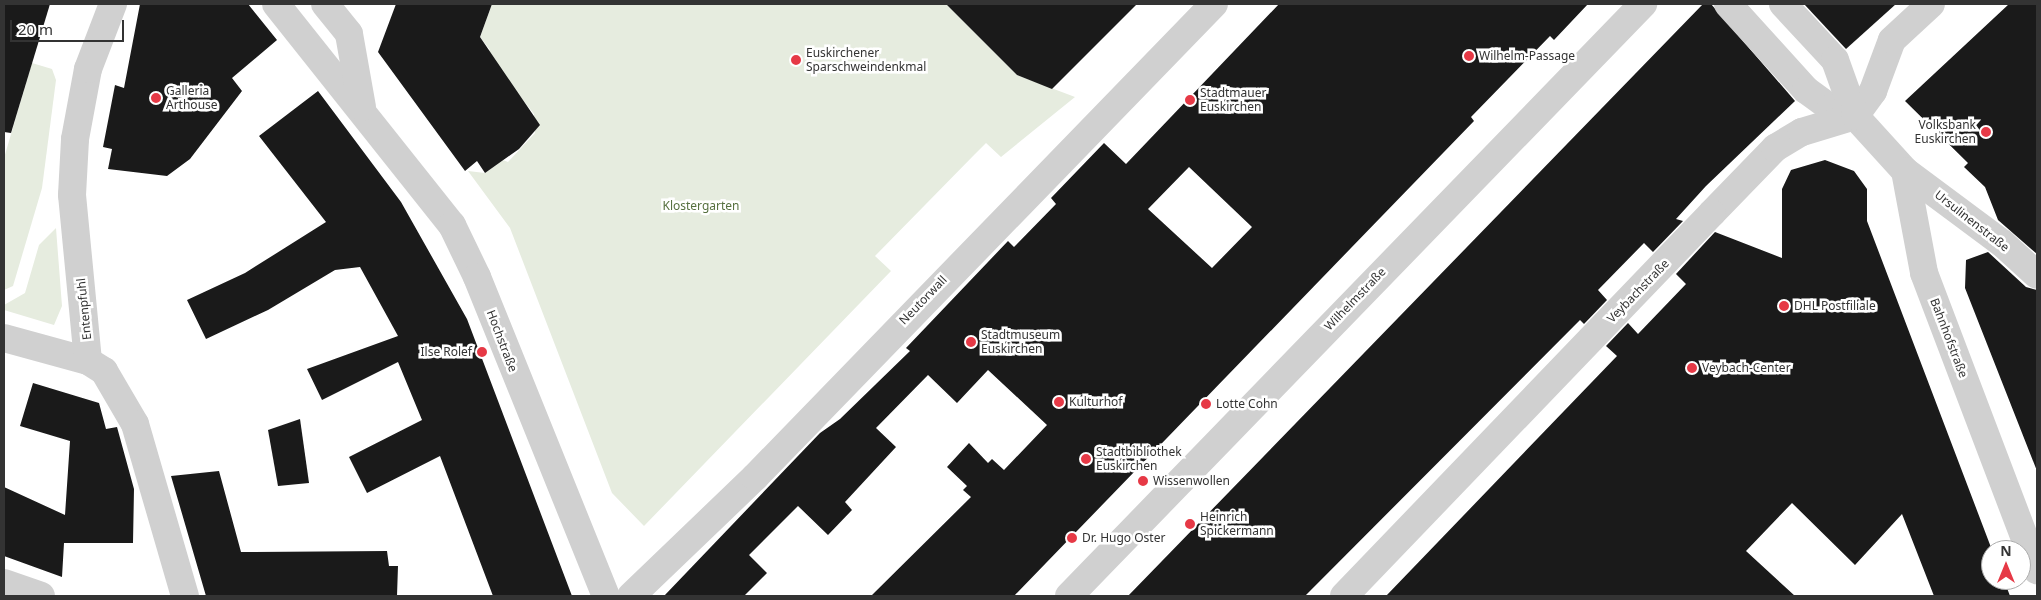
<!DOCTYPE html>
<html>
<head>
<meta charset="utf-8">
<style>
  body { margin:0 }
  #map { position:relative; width:2041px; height:600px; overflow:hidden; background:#fff; font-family:"Noto Sans",sans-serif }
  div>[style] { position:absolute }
  .green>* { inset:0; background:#e6ecdf }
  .building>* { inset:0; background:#1a1a1a }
  .pedestrian>* { height:28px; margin:-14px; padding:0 14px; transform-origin:14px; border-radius:14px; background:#d0d0d0 }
  .minor>* { height:28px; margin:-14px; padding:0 14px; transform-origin:14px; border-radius:14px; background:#d0d0d0 }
  .tertiary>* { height:28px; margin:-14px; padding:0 14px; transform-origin:14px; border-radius:14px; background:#d0d0d0 }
  .dots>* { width:14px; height:14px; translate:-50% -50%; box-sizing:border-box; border:2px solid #fff; border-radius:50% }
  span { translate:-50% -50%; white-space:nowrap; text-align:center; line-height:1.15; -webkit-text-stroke:5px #fff; paint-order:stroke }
  .poi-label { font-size:12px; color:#333 }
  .left { translate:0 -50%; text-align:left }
  .right { translate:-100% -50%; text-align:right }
  .park-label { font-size:12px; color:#56703f }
  .street-label { font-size:12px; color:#333 }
  .frame { position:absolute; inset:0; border:5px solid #333; pointer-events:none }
  .north { position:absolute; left:1981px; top:540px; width:50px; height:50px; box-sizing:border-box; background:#fff; border:1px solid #adadad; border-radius:50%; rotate:0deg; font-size:14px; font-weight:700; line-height:20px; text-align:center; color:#333 }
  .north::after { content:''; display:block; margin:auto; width:18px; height:22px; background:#e63946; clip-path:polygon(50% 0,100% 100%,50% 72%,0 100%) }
  .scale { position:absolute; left:10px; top:20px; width:114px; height:22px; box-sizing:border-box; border:2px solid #333; border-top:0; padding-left:6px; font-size:15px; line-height:18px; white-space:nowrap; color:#333; -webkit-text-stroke:4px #fff; paint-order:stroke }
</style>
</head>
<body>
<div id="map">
  <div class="green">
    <div style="clip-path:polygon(492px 4px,946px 4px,1017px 75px,1075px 97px,1001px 157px,986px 143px,975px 154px,875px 256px,891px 271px,644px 526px,612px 493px,510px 228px,468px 171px,485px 173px,503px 160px,508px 162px,535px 133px,534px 114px,486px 53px,490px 50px,480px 37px)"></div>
    <div style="clip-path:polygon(32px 63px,52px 69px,56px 80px,42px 188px,13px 286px,4px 290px,4px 158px)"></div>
    <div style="clip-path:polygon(56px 228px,62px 306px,54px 325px,4px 310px,4px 305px,25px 293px,39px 245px)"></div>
  </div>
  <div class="building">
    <div style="clip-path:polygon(4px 4px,50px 4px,11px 133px,4px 132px)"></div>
    <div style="clip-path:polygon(140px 4px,248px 4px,277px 40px,232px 78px,242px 91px,190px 159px,167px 176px,108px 169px,112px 149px,103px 147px,115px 85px,124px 88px)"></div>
    <div style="clip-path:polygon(396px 4px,492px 4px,480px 37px,540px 125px,519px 149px,485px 173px,477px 161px,465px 171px,378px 52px)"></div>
    <div style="clip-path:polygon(946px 4px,1137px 4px,1052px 89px,1017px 75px)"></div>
    <div style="clip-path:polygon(evenodd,1279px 4px,1588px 4px,1554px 40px,1550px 36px,1471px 117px,1474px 121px,1014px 596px,871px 596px,971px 497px,963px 490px,967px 486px,947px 467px,969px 443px,988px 463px,992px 459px,1004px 470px,1047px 425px,988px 370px,957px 403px,928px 375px,876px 428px,896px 447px,845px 502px,852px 510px,828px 535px,798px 506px,749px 555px,767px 573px,744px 596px,664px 596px,820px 433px,840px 419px,910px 351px,906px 348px,1008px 241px,1014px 247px,1056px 204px,1051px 198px,1104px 143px,1126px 164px,1279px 4px,1189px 167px,1252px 227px,1212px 268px,1148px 209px,1189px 167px)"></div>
    <div style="clip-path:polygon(1703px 4px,1711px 4px,1795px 101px,1706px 186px,1676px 219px,1683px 221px,1653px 252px,1644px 243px,1598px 290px,1607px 300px,1584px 324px,1580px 320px,1305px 596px,1128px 596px)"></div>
    <div style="clip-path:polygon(1804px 4px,1896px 4px,1846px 49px)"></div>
    <div style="clip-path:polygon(2009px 4px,2037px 4px,2037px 254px,1998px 220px,1985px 187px,1964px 167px,1968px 163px,1905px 101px)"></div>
    <div style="clip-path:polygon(318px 91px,401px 202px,467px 319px,572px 596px,493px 596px,440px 456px,367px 493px,349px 457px,422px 420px,398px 362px,322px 400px,307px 369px,398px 336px,360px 267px,335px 270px,268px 310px,206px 339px,187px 300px,245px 273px,326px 222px,259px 136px)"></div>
    <div style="clip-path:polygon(1825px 160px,1854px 171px,1867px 189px,1867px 221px,1992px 550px,1991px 580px,2004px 580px,2010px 596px,1934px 596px,1902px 514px,1855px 565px,1792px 503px,1746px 551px,1795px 596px,1386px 596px,1617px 356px,1606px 346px,1628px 323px,1638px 334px,1686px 284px,1676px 274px,1715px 232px,1782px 258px,1782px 189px,1791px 170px)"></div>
    <div style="clip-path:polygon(1988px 252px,2026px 287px,2037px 290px,2037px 471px,1965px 288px,1966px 260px)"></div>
    <div style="clip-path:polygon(33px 383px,99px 403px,106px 429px,117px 427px,134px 489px,133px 543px,64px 543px,62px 577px,4px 556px,4px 487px,65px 515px,70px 441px,20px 426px)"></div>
    <div style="clip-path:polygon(300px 419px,309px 483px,278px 486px,268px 430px)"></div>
    <div style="clip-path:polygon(219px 471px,241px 552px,387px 551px,389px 566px,398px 566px,397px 596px,206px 596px,171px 476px)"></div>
  </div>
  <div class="pedestrian">
    <div style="left:1728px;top:4px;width:116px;rotate:47.8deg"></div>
    <div style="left:1806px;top:90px;width:31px;rotate:36deg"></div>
    <div style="left:1831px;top:108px;width:25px;rotate:18deg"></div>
    <div style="left:1855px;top:116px;width:74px;rotate:47.7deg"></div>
    <div style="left:1905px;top:171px;width:121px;rotate:36.6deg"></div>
    <div style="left:1783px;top:4px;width:76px;rotate:47.1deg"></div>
    <div style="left:1835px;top:60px;width:59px;rotate:70.3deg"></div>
    <div style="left:1905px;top:171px;width:104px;rotate:79.4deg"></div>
    <div style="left:1924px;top:273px;width:318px;rotate:69.2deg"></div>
    <div style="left:1712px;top:213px;width:91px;rotate:-45.9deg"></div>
    <div style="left:1775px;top:148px;width:31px;rotate:-31deg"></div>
    <div style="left:1802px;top:132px;width:55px;rotate:-16.8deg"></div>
    <div style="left:1855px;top:116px;width:31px;rotate:-54deg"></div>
    <div style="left:1873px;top:91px;width:54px;rotate:-69.6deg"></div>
  </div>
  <div class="minor">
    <div style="left:276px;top:4px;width:283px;rotate:51.5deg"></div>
    <div style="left:452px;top:225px;width:58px;rotate:64.3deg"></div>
    <div style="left:477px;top:277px;width:344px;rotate:68deg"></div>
    <div style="left:325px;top:4px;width:38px;rotate:51deg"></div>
    <div style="left:349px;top:34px;width:74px;rotate:79.9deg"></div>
    <div style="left:1892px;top:40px;width:53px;rotate:-42.7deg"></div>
    <div style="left:2002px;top:243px;width:47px;rotate:42.4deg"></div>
    <div style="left:4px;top:338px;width:87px;rotate:15.3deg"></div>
    <div style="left:88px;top:361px;width:19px;rotate:32deg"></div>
    <div style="left:104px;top:371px;width:61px;rotate:59.7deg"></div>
    <div style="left:135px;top:424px;width:179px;rotate:73.8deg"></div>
    <div style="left:88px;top:361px;width:167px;rotate:-95.5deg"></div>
    <div style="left:72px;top:195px;width:56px;rotate:-86.9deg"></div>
    <div style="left:75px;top:139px;width:71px;rotate:-79.5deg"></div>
    <div style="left:88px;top:69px;width:70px;rotate:-69deg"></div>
    <div style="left:4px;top:583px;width:39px;rotate:19deg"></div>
    <div style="left:631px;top:596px;width:172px;rotate:-43.8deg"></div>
    <div style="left:755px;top:477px;width:659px;rotate:-45.86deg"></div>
    <div style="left:1344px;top:596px;width:531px;rotate:-46.14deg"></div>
  </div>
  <div class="tertiary">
    <div style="left:1069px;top:596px;width:825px;rotate:-45.88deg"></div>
  </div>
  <div class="dots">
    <div style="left:1469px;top:56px;background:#e63946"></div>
    <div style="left:796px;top:60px;background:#e63946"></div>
    <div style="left:156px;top:98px;background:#e63946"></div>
    <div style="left:1190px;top:100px;background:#e63946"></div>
    <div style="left:1986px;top:132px;background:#e63946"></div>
    <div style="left:1784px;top:306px;background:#e63946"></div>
    <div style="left:971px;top:342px;background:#e63946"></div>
    <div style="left:482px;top:352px;background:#e63946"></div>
    <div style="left:1692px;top:368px;background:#e63946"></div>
    <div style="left:1059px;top:402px;background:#e63946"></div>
    <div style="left:1206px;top:404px;background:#e63946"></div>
    <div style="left:1086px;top:459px;background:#e63946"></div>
    <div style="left:1143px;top:481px;background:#e63946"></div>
    <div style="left:1190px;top:524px;background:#e63946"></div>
    <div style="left:1072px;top:538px;background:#e63946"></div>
  </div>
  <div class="poi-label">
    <span class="left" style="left:806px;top:60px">Euskirchener<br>Sparschweindenkmal</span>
    <span class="left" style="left:1479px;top:56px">Wilhelm-Passage</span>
    <span class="left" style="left:166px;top:98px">Galleria<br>Arthouse</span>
    <span class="left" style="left:1200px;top:100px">Stadtmauer<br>Euskirchen</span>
    <span class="right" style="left:1976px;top:132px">Volksbank<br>Euskirchen</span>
    <span class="left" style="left:1794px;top:306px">DHL Postfiliale</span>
    <span class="left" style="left:981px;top:342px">Stadtmuseum<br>Euskirchen</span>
    <span class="right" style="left:472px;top:352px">Ilse Rolef</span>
    <span class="left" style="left:1702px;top:368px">Veybach-Center</span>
    <span class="left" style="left:1069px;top:402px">Kulturhof</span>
    <span class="left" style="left:1216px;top:404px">Lotte Cohn</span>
    <span class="left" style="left:1096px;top:459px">Stadtbibliothek<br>Euskirchen</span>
    <span class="left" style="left:1153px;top:481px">Wissenwollen</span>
    <span class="left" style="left:1200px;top:524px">Heinrich<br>Spickermann</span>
    <span class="left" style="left:1082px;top:538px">Dr. Hugo Oster</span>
  </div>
  <div class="park-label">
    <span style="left:701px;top:206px">Klostergarten</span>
  </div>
  <div class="street-label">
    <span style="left:1972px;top:221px;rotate:38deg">Ursulinenstraße</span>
    <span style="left:1638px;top:291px;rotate:-46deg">Veybachstraße</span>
    <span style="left:1355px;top:299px;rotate:-46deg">Wilhelmstraße</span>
    <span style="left:923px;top:300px;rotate:-46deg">Neutorwall</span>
    <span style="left:84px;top:309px;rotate:-96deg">Entenpfuhl</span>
    <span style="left:1949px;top:338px;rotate:69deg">Bahnhofstraße</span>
    <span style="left:502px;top:341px;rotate:69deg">Hochstraße</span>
  </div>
  <div class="frame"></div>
  <div class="north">N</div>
  <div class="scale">20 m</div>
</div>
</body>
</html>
